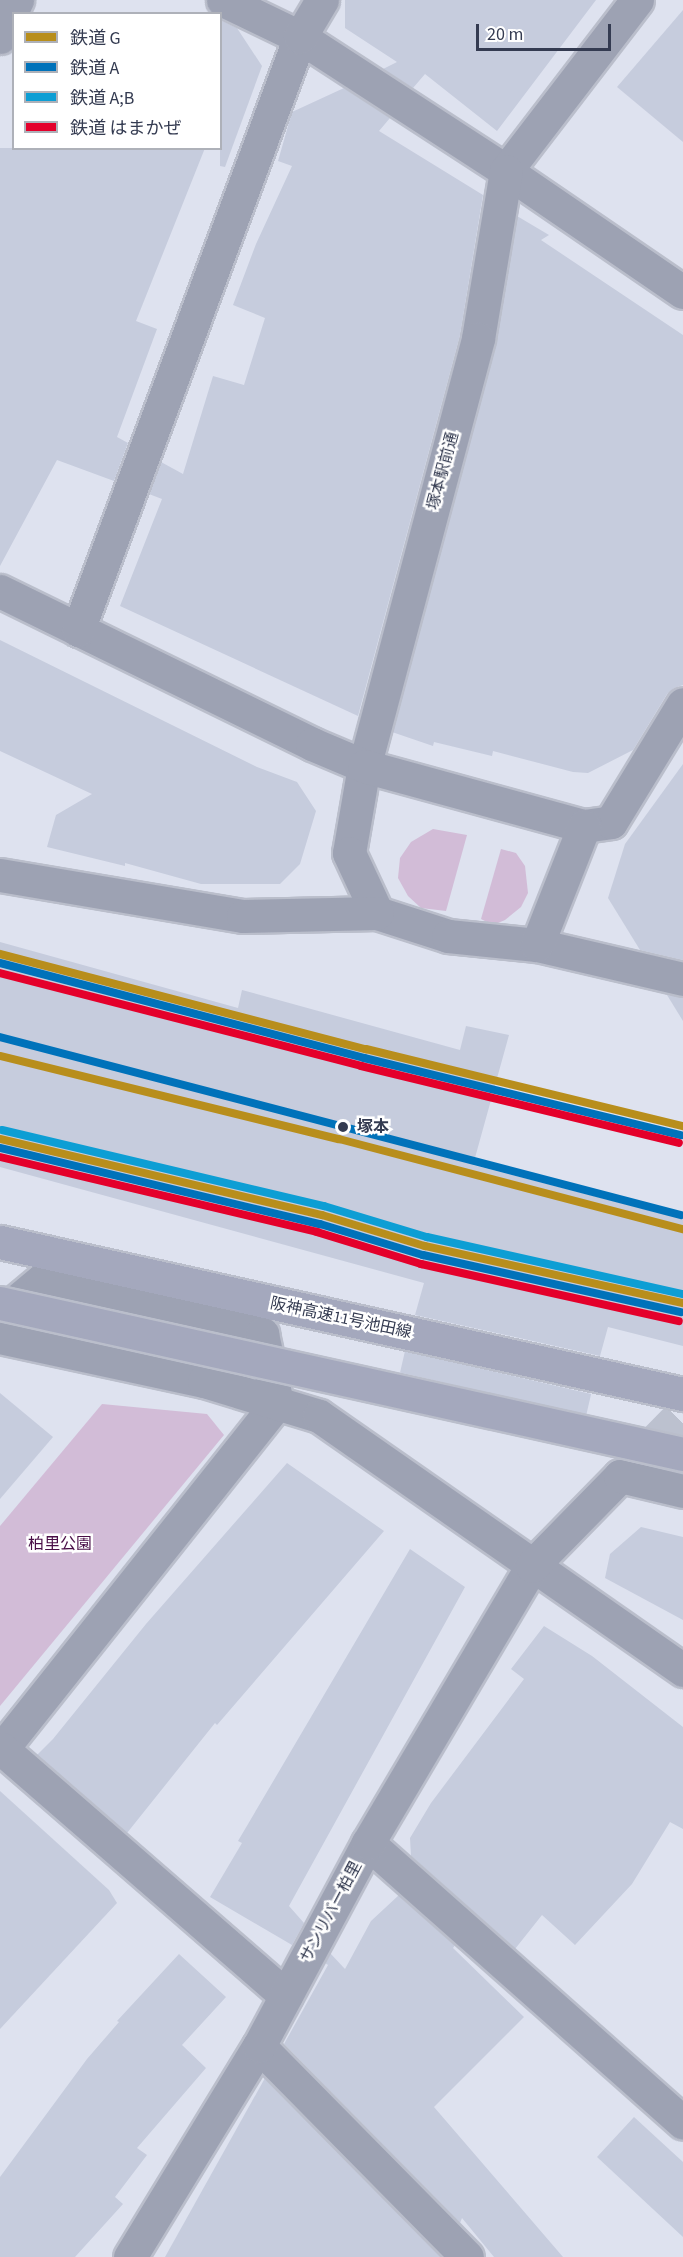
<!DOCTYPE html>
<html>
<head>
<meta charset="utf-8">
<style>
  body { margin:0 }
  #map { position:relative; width:683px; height:2257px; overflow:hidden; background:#dee2ef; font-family:"Source Sans 3","Noto Sans JP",sans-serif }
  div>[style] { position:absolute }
  .green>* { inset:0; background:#d2bcd7 }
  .building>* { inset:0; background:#c6ccdd; transform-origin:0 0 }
  .minor-tunnel>* { height:33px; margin-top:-16.5px; transform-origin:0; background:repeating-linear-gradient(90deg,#bcc1cf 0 33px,transparent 0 49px) }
  .roads { filter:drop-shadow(2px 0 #babecb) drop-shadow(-2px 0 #babecb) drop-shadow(0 2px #babecb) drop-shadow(0 -2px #babecb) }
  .minor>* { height:33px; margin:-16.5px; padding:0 16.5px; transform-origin:16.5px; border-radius:16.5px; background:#9da2b3 }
  .highway>* { height:33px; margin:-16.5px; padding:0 16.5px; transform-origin:16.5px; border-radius:16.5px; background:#a4a8bd }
  .bridges { filter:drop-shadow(2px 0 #babecb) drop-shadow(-2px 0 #babecb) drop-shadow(0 2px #babecb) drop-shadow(0 -2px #babecb) }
  .highway-bridge>* { height:33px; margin:-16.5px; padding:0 16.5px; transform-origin:16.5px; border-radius:16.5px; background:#a4a8bd }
  .rail-1>* { height:8px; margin:-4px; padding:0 4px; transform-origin:4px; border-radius:4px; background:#b88e1c }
  .rail-2>* { height:8px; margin:-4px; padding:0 4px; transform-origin:4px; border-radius:4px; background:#0072ba }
  .rail-3>* { height:8px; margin:-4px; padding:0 4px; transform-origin:4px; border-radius:4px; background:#0d9ed4 }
  .rail-4>* { height:8px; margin:-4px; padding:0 4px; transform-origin:4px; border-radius:4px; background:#e4002b }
  .dots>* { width:16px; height:16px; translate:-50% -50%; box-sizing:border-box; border:3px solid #fff; border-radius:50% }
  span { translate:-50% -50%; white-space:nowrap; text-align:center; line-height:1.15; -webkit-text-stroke:5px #fff; paint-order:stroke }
  .street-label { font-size:16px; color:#343b51 }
  .stop-label { font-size:16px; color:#343b51; font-weight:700 }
  .left { translate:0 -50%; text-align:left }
  .park-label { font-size:16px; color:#490e47 }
  .legend { position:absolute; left:12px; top:12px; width:210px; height:138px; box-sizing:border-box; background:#fff; border:2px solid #aeb1b9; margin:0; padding:8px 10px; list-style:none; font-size:18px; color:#343b51 }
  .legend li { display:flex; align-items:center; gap:12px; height:30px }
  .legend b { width:30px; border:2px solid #aeb1b9 }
  .scale { position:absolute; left:476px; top:24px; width:135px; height:27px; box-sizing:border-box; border:3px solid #343b51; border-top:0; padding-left:8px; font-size:18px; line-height:21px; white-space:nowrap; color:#343b51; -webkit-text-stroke:4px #fff; paint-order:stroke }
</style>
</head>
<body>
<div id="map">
  <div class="green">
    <div style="clip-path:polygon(433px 829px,467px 835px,446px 911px,421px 908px,408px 896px,398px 878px,400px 858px,411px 842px)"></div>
    <div style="clip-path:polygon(501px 849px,516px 853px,525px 866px,528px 893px,521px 907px,505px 920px,493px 925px,481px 919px)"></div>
    <div style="clip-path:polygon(102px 1404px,207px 1414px,224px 1435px,0 1706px,0 1526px)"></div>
  </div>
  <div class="building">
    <div style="clip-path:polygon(345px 0,596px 0,497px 131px,425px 74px,413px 88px,383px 69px,397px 62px,345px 28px)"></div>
    <div style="clip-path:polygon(683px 10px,683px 142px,617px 87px)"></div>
    <div style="clip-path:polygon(220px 20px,237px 28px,262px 66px,225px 167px,220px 166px)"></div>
    <div style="clip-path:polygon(344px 88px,390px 118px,379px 131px,483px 195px,460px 335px,358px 716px,120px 606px,162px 499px,149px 494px,161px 462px,183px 474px,213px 376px,244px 385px,265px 318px,233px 305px,256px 244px,292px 166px,278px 161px,292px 112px)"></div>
    <div style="clip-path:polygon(0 148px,205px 148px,136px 321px,157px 329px,117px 437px,128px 443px,114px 481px,57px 460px,0 566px)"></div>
    <div style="clip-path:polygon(517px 216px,549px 235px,541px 240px,683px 335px,683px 685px,674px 688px,667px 694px,633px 750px,588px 773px,573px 772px,493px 751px,492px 756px,434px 742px,433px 746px,392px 732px,496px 344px)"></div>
    <div style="clip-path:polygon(0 640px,257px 767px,297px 782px,316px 811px,300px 864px,280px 884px,201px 884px,125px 863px,125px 866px,47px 847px,56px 815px,92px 794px,0 751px)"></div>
    <div style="clip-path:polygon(683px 764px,683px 960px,640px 950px,608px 898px,625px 844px)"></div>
    <div style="clip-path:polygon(0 942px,238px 1008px,242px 990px,460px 1050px,466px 1026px,509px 1035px,473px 1165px,683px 1219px,683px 1346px,608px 1327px,600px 1356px,415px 1315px,424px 1283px,0 1167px)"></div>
    <div style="clip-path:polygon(667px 995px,683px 997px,683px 1021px)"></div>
    <div style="left:405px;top:1351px;width:191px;height:22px;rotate:13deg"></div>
    <div style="clip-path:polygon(0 1393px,53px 1437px,0 1499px)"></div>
    <div style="clip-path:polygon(287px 1463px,384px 1531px,217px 1725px,215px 1723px,127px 1833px,37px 1755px,53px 1739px,146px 1624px)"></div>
    <div style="clip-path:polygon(641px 1527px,683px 1537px,683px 1620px,605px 1578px,610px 1554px)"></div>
    <div style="clip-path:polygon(410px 1549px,465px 1587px,289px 1906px,304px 1923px,292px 1945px,210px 1897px,242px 1843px,238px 1841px)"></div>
    <div style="clip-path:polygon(544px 1626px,592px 1656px,683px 1727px,683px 1829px,670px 1822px,632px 1884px,575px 1945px,542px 1915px,515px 1949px,411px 1856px,410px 1838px,431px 1803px,524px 1679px,511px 1669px)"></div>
    <div style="clip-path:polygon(0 1791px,109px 1890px,117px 1903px,0 2029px)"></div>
    <div style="clip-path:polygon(399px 1895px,455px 1945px,453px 1948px,524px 2017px,434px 2107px,563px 2257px,494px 2257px,462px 2218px,460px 2223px,284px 2044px,328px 1965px,325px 1963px,330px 1953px,345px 1969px,371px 1921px)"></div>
    <div style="clip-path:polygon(179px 1954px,226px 1997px,182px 2045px,206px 2068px,137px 2148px,147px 2155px,115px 2197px,123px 2204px,75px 2257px,0 2257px,0 2177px,87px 2059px,119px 2022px,117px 2021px)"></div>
    <div style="clip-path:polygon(265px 2078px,441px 2257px,165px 2257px)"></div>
    <div style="clip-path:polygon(634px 2117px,683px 2162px,683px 2237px,597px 2157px)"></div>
  </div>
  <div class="minor-tunnel">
    <div style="left:620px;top:1476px;width:90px;rotate:-45.5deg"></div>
  </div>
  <div class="roads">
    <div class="minor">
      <div style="left:223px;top:0;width:85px;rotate:25.7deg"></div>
      <div style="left:300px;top:37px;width:246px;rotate:33deg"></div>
      <div style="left:506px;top:171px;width:214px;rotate:34.4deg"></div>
      <div style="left:637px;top:0;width:215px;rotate:127.5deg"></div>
      <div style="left:506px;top:171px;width:170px;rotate:99.5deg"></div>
      <div style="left:478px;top:339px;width:442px;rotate:104.9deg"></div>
      <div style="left:364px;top:766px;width:88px;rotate:99.8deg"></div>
      <div style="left:349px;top:853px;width:66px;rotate:65deg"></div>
      <div style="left:377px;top:913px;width:75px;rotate:17.9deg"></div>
      <div style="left:448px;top:936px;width:89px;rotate:5.8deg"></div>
      <div style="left:537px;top:945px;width:150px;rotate:13.1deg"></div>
      <div style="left:0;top:37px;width:41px;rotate:-65.3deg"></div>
      <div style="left:0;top:591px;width:347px;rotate:26.1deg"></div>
      <div style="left:312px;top:744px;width:56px;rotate:22.9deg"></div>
      <div style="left:364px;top:766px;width:228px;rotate:15.3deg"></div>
      <div style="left:584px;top:826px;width:27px;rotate:-8deg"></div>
      <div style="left:611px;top:822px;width:138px;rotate:-58.6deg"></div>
      <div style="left:78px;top:630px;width:633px;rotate:-69.48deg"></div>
      <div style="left:300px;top:37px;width:43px;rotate:-59.3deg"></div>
      <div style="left:0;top:875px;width:246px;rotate:9.6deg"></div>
      <div style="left:243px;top:916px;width:134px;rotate:-1.3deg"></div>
      <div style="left:537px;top:945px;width:128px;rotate:-68.4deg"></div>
      <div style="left:0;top:1315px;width:55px;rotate:-39.8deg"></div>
      <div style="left:42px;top:1280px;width:227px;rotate:13.8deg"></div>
      <div style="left:262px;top:1334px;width:71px;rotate:77.7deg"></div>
      <div style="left:277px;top:1403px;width:442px;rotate:128.5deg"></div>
      <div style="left:2px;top:1749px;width:376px;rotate:41deg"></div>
      <div style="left:0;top:1337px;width:209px;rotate:12.2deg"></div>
      <div style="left:204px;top:1381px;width:120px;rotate:16.9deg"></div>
      <div style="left:319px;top:1416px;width:444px;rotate:34.9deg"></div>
      <div style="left:368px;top:1843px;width:421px;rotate:41.6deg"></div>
      <div style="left:259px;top:2046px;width:296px;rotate:45.4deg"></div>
      <div style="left:130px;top:2257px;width:247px;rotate:-58.6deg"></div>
      <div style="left:259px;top:2046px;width:230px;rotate:-61.8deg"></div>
      <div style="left:368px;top:1843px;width:322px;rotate:-59.4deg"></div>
      <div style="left:532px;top:1566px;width:126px;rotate:-45.6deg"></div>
      <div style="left:620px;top:1476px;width:65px;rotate:13.4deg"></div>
    </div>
    <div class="highway">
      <div style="left:0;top:1242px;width:700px;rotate:12.55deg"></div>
    </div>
  </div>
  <div class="bridges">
    <div class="highway-bridge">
      <div style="left:0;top:1303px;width:699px;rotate:12.47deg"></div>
    </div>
  </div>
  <div class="rail-1">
    <div style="left:0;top:954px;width:378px;rotate:14.6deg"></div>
    <div style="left:366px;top:1049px;width:326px;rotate:13.7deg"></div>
    <div style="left:0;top:1056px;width:349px;rotate:13.8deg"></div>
    <div style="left:339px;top:1139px;width:356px;rotate:14.7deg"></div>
    <div style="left:0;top:1139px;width:331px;rotate:13.3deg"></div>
    <div style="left:322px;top:1215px;width:108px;rotate:16.8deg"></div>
    <div style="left:425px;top:1246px;width:264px;rotate:12.5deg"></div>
  </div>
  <div class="rail-2">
    <div style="left:0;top:963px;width:376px;rotate:14.6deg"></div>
    <div style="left:364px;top:1058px;width:326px;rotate:13.7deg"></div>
    <div style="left:0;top:1037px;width:704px;rotate:14.65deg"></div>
    <div style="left:0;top:1148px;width:329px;rotate:13.4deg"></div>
    <div style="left:320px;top:1224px;width:108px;rotate:16.8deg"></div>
    <div style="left:423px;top:1255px;width:264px;rotate:12.5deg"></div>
  </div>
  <div class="rail-3">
    <div style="left:2px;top:1130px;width:331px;rotate:13.3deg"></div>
    <div style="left:324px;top:1206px;width:108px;rotate:16.8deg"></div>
    <div style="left:427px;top:1237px;width:262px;rotate:12.6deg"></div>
  </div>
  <div class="rail-4">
    <div style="left:0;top:973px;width:373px;rotate:14.4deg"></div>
    <div style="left:361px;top:1066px;width:327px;rotate:13.6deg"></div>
    <div style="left:0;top:1157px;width:326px;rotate:13.3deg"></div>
    <div style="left:317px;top:1232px;width:109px;rotate:17.1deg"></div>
    <div style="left:421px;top:1264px;width:264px;rotate:12.5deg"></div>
  </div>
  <div class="dots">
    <div style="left:343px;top:1127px;background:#343b51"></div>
  </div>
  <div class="street-label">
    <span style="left:443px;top:471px;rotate:-75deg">塚本駅前通</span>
    <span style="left:341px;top:1318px;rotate:12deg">阪神高速11号池田線</span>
    <span style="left:331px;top:1912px;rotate:-62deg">サンリバー柏里</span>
  </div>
  <div class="stop-label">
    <span class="left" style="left:357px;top:1127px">塚本</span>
  </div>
  <div class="park-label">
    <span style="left:60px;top:1544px">柏里公園</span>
  </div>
  <ul class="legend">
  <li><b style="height:8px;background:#b88e1c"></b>鉄道 G</li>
  <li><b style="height:8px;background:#0072ba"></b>鉄道 A</li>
  <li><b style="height:8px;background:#0d9ed4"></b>鉄道 A;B</li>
  <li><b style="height:8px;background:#e4002b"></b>鉄道 はまかぜ</li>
  </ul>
  <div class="scale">20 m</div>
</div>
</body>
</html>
